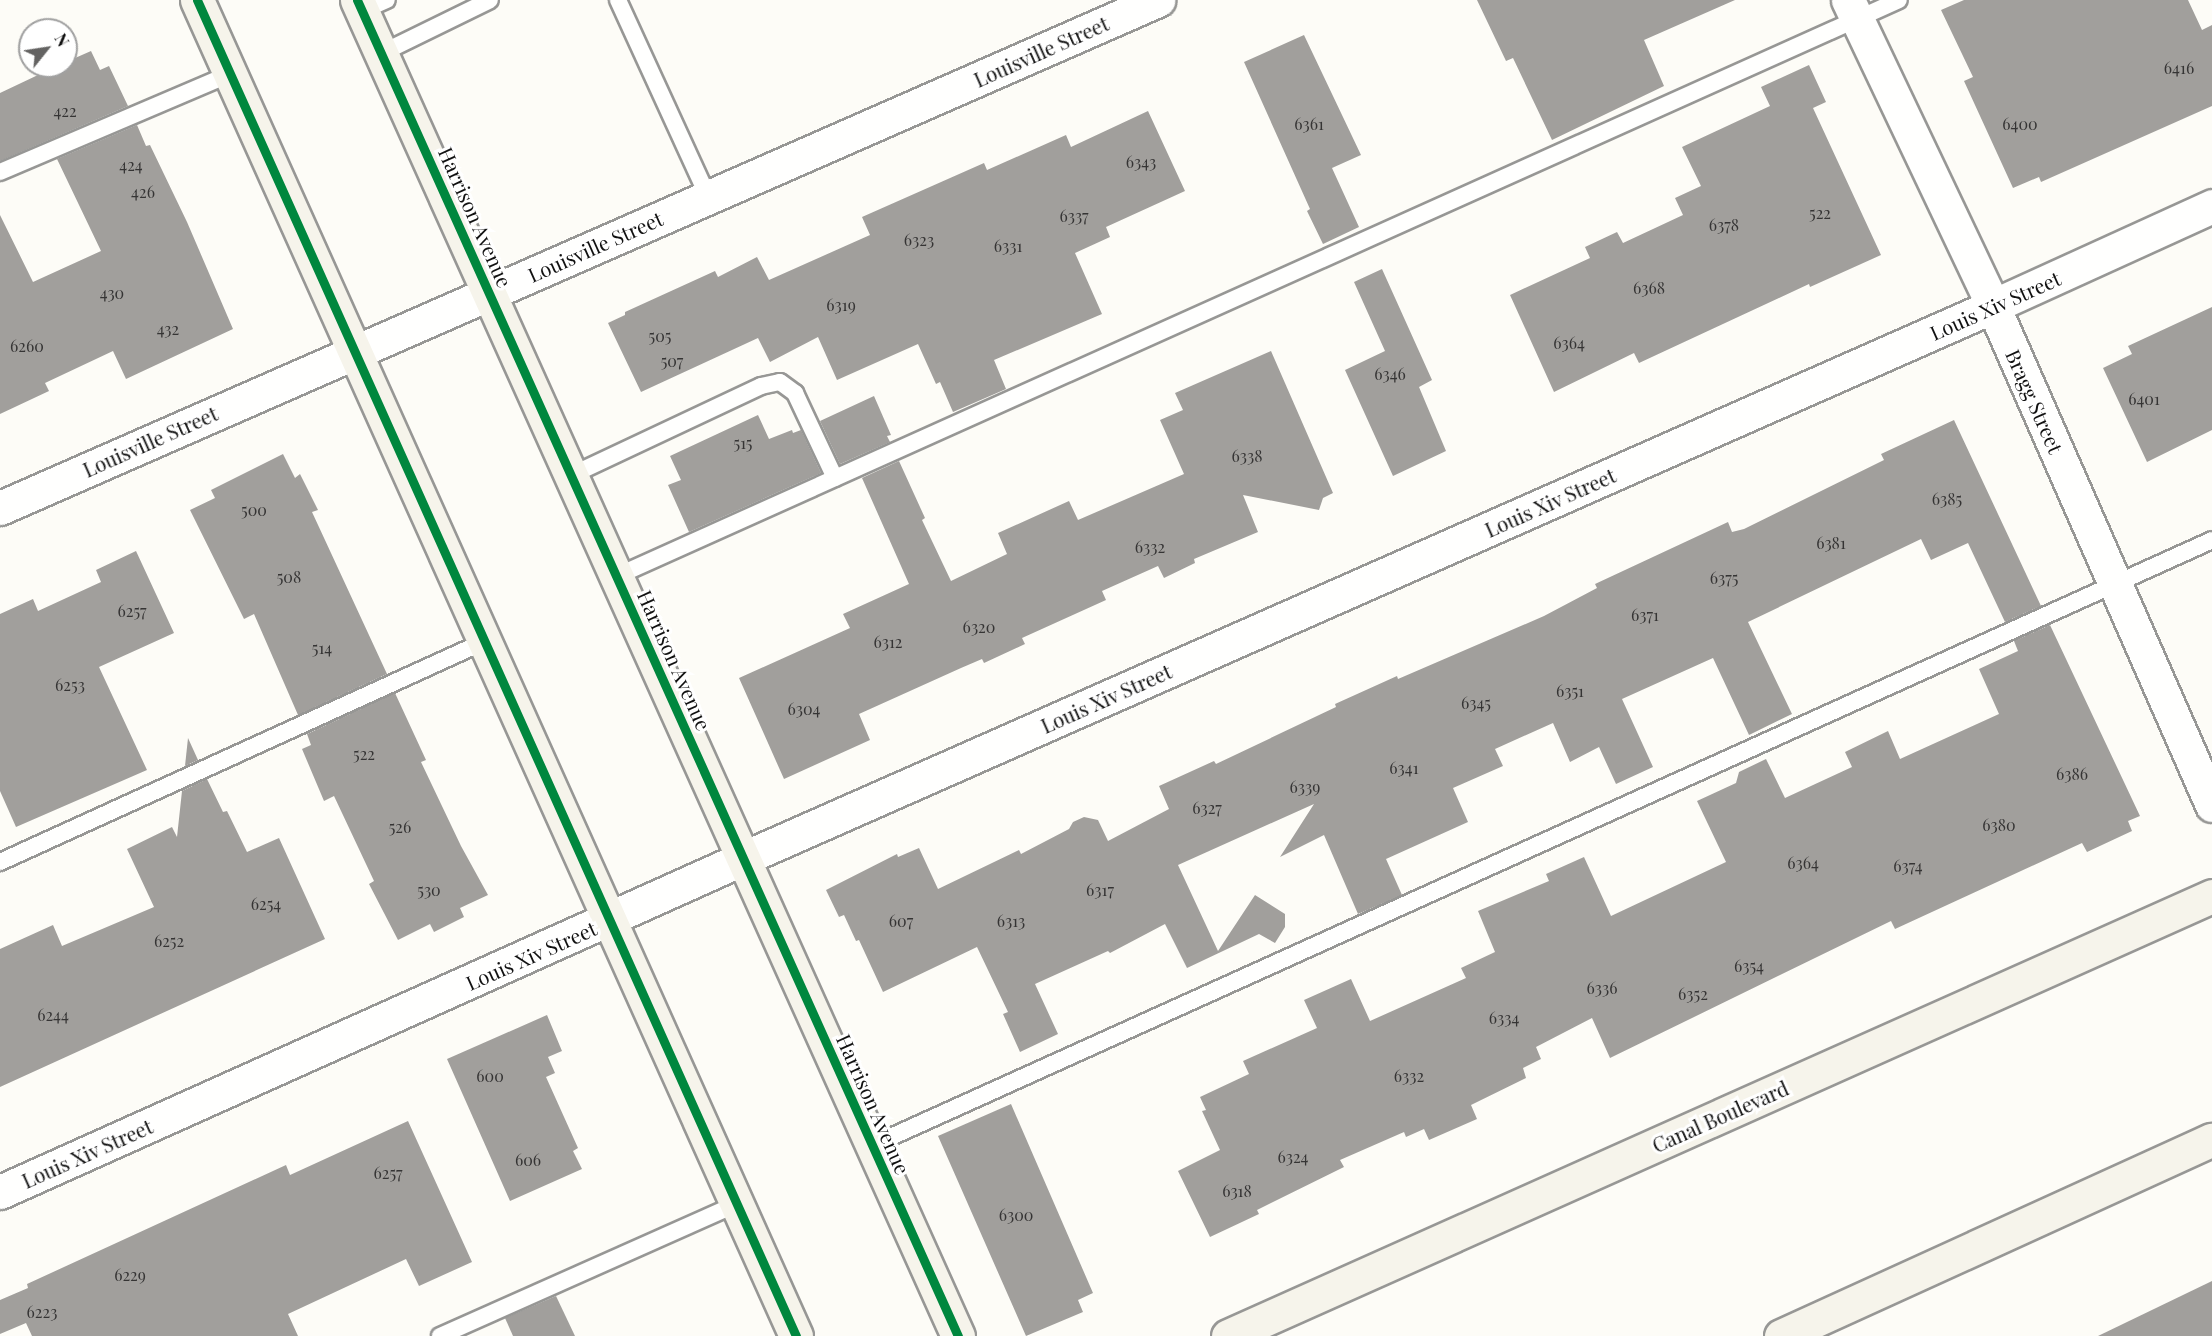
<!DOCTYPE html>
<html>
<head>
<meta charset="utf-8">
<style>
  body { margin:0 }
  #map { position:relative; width:2212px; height:1336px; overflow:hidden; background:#fdfcf7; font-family:"Playfair Display",serif }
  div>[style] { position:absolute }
  .building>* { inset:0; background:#a19f9c }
  .roads { filter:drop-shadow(2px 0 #979795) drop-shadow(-2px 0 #979795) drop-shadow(0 2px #979795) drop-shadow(0 -2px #979795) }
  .lane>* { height:16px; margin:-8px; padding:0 8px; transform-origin:8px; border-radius:8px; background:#fffffe }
  .street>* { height:33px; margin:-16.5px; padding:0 16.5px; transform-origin:16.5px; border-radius:16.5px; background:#fffffe }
  .secondary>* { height:33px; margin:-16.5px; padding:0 16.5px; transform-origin:16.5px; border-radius:16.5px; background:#f6f4eb }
  .cycleway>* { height:9px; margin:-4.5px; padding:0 4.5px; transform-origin:4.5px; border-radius:4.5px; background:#00873e }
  span { translate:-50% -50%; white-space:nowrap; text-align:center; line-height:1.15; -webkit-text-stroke:6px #fff; paint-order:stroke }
  .number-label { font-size:16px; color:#353434 }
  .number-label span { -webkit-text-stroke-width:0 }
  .street-label { font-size:20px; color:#111 }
  .north { position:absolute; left:18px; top:18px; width:60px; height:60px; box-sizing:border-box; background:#fff; border:2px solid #a0a0a0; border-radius:50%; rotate:60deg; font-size:16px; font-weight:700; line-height:24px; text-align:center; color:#111 }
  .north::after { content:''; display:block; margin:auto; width:21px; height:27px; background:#646362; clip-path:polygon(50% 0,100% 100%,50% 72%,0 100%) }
</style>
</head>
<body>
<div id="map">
  <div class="building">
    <div style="clip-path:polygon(1477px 0,1735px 0,1644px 40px,1664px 86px,1552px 140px,1513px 58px,1506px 61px)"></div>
    <div style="clip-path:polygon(1964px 0,2188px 0,2202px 30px,2212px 25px,2212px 106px,2041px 182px,2039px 177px,2013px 188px,1964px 81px,1973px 77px,1941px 10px)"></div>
    <div style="clip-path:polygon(1304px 35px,1361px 155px,1332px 168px,1359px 227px,1323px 244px,1307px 211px,1310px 209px,1244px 62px)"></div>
    <div style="clip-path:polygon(91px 51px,100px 70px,109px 66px,128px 106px,0 161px,0 93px,57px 66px,66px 66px,66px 62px)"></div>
    <div style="clip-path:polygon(1809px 65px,1826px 102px,1813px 108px,1881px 255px,1810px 287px,1809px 284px,1639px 363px,1634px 353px,1554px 392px,1510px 295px,1590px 258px,1585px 247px,1617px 232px,1623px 243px,1683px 215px,1675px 198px,1701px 186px,1682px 147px,1770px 106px,1761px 87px)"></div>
    <div style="clip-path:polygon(1148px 111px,1185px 191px,1106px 227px,1110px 237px,1075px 253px,1102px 314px,994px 360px,1006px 389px,953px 412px,940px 382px,936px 384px,918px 344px,837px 380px,818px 337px,770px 362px,758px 338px,641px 392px,608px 323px,625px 315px,625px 312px,715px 271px,718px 277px,757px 257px,769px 280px,870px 235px,862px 217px,984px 163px,987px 170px,1066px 135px,1071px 147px)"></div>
    <div style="clip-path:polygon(137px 125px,146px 146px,150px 145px,187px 222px,233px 329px,126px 379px,113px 351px,45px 383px,49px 391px,0 414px,0 215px,33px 282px,101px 251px,57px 159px)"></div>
    <div style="clip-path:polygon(1382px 269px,1432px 380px,1419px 387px,1446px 451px,1393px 476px,1345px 370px,1385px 351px,1354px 282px)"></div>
    <div style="clip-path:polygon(2212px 307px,2212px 430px,2147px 462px,2103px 368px,2132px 354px,2128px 346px)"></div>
    <div style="clip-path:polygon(1271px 351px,1333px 493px,1323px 498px,1319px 510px,1243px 495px,1258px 532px,1194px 559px,1195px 563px,1164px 578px,1158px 566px,1102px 591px,1106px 600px,1022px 638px,1025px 644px,984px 663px,982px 659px,961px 668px,859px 714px,870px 740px,784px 779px,739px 678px,850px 628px,843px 614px,909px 584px,862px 478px,899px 461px,925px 518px,922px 520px,951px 581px,1007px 554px,998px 533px,1069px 501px,1078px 520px,1184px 474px,1160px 420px,1183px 410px,1175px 393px)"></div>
    <div style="clip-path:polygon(874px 396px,891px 435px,887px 436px,890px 442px,840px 464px,820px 421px)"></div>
    <div style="clip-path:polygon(758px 415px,769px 439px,792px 430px,793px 433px,801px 430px,821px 473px,689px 532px,668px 485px,681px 480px,670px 456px)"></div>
    <div style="clip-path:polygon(1954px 420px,2041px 606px,2005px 622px,1968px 543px,1931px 560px,1921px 539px,1748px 622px,1792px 714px,1749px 735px,1713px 658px,1622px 699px,1653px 767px,1616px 784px,1599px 747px,1570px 762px,1553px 723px,1495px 749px,1503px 766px,1453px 788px,1468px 822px,1386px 859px,1402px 895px,1358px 914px,1324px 835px,1280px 857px,1314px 804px,1178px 865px,1218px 951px,1255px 895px,1285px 914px,1285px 927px,1275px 943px,1259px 934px,1187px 968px,1165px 924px,1110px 953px,1108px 951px,1035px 984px,1058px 1034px,1020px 1052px,1003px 1014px,1008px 1012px,977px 947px,883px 992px,859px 940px,856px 941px,844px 915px,839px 917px,826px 890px,897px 854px,898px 857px,919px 848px,938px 889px,1019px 850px,1021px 854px,1069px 829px,1073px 822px,1084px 817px,1098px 820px,1108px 841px,1169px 809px,1159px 786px,1214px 761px,1216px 764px,1336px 707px,1335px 704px,1397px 676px,1398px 679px,1544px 616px,1597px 588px,1595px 584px,1728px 522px,1732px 532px,1744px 529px,1884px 460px,1881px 454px)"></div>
    <div style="clip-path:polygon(283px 454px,295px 478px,300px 474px,318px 510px,312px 512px,387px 674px,298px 715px,254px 614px,244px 619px,190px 510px,215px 498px,211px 490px)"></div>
    <div style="clip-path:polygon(136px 551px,174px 633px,99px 667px,147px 770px,16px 827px,0 791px,0 614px,33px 599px,38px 611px,101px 582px,96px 570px)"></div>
    <div style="clip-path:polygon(2050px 625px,2140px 816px,2128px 821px,2132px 831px,2087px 852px,2082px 843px,1895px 929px,1891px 921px,1610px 1058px,1592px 1018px,1536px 1047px,1541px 1059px,1523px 1068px,1526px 1078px,1471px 1105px,1477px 1119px,1429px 1140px,1424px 1129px,1406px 1137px,1404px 1132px,1340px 1160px,1344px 1167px,1257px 1210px,1259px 1214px,1210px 1237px,1178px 1171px,1220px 1150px,1202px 1111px,1206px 1110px,1200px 1097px,1249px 1074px,1243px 1061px,1317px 1028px,1304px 1000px,1351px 979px,1370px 1021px,1466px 978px,1461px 968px,1495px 952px,1478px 911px,1549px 881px,1546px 874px,1584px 857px,1611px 916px,1726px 862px,1697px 801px,1736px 783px,1739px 772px,1766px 759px,1785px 798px,1852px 767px,1845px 752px,1888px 731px,1900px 759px,1999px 714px,1979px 669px,2018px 651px,2014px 641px)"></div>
    <div style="clip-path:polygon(395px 693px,426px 760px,421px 762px,461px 846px,488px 895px,460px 908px,464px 917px,434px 932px,430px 924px,398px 940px,369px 884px,374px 881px,334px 796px,324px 801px,302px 749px,311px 745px,307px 734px)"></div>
    <div style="clip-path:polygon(188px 738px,198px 760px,185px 766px)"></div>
    <div style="clip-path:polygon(207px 779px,223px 812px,227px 811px,247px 852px,279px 838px,325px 939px,0 1087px,0 949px,53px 925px,62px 946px,154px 907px,127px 849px,172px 827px,177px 837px,182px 791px)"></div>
    <div style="clip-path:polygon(547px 1015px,562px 1051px,548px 1057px,555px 1073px,546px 1077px,578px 1148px,573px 1151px,582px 1169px,510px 1201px,447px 1059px)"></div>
    <div style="clip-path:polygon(1011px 1104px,1093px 1293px,1078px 1300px,1083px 1312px,1026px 1336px,938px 1136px)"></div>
    <div style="clip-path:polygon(408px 1121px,472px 1262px,419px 1286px,406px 1259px,288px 1314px,298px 1336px,32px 1336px,26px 1323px,0 1334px,0 1300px,28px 1288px,27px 1284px,286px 1165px,290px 1175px)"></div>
    <div style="clip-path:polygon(2212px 1281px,2212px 1336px,2098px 1336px)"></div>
    <div style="clip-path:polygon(556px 1296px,575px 1336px,513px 1336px,505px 1318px)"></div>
  </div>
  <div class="roads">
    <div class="lane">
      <div style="left:618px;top:0;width:217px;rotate:65.4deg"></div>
      <div style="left:362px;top:11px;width:27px;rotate:-24deg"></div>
      <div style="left:382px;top:53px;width:120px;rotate:-26.1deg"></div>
      <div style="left:0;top:172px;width:250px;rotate:-23.1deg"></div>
      <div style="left:572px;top:475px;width:209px;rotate:-25.2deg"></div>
      <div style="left:761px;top:386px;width:19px;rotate:-12deg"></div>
      <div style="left:780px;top:382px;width:19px;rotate:36deg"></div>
      <div style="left:795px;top:393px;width:94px;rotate:64.8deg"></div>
      <div style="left:617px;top:576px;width:1405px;rotate:-24.19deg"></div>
      <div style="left:0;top:862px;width:531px;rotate:-24.49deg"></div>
      <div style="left:873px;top:1145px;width:1469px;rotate:-24.31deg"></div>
      <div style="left:440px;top:1336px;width:324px;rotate:-24deg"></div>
    </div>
    <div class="street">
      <div style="left:1848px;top:0;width:339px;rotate:64.6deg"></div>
      <div style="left:1993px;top:306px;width:545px;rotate:66.3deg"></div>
      <div style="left:0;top:508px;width:1265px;rotate:-23.69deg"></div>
      <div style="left:0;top:1192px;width:816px;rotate:-24.18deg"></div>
      <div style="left:744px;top:858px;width:1366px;rotate:-23.84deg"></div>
      <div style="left:1993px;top:306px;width:241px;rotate:-24.5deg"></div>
    </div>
    <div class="secondary">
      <div style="left:197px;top:0;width:1464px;rotate:65.85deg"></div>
      <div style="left:357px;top:0;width:1465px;rotate:65.78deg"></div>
      <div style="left:1228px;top:1336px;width:1078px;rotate:-24.09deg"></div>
      <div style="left:1781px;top:1336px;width:473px;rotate:-24.5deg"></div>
    </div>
  </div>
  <div class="cycleway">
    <div style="left:197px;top:0;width:1464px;rotate:65.85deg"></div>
    <div style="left:357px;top:0;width:1465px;rotate:65.78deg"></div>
  </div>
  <div class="number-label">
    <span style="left:2179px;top:68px">6416</span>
    <span style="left:65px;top:111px">422</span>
    <span style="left:1309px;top:124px">6361</span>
    <span style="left:2020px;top:124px">6400</span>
    <span style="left:1141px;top:162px">6343</span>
    <span style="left:131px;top:165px">424</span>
    <span style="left:143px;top:192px">426</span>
    <span style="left:1820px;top:213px">522</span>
    <span style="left:1074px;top:216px">6337</span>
    <span style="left:1724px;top:225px">6378</span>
    <span style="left:919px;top:240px">6323</span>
    <span style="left:1008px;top:246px">6331</span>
    <span style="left:1649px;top:288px">6368</span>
    <span style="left:112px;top:293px">430</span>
    <span style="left:841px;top:305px">6319</span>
    <span style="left:168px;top:329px">432</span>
    <span style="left:660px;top:336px">505</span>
    <span style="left:1569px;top:343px">6364</span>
    <span style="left:27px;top:346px">6260</span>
    <span style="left:672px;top:361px">507</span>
    <span style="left:1390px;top:374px">6346</span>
    <span style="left:2144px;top:399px">6401</span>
    <span style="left:743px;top:443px">515</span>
    <span style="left:1247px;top:456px">6338</span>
    <span style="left:1947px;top:499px">6385</span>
    <span style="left:254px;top:510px">500</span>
    <span style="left:1831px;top:543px">6381</span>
    <span style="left:1150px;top:547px">6332</span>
    <span style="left:289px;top:577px">508</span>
    <span style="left:1724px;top:578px">6375</span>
    <span style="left:132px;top:611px">6257</span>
    <span style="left:1645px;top:615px">6371</span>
    <span style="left:979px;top:627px">6320</span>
    <span style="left:888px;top:642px">6312</span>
    <span style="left:322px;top:648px">514</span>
    <span style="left:70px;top:685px">6253</span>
    <span style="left:1570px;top:691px">6351</span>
    <span style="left:1476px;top:703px">6345</span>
    <span style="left:804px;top:709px">6304</span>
    <span style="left:364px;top:754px">522</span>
    <span style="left:1404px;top:768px">6341</span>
    <span style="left:2072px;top:774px">6386</span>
    <span style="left:1305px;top:787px">6339</span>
    <span style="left:1207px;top:808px">6327</span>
    <span style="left:1999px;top:825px">6380</span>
    <span style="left:400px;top:827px">526</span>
    <span style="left:1803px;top:863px">6364</span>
    <span style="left:1908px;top:866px">6374</span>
    <span style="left:429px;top:890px">530</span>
    <span style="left:1100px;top:890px">6317</span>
    <span style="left:266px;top:904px">6254</span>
    <span style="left:901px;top:921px">607</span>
    <span style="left:1011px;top:921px">6313</span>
    <span style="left:169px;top:941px">6252</span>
    <span style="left:1749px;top:966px">6354</span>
    <span style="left:1602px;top:988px">6336</span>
    <span style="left:1693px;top:994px">6352</span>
    <span style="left:53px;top:1015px">6244</span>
    <span style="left:1504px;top:1018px">6334</span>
    <span style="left:490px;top:1076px">600</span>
    <span style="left:1409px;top:1076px">6332</span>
    <span style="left:1293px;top:1157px">6324</span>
    <span style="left:528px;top:1160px">606</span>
    <span style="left:388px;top:1173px">6257</span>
    <span style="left:1237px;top:1191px">6318</span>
    <span style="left:1016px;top:1215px">6300</span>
    <span style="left:130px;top:1275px">6229</span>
    <span style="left:42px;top:1312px">6223</span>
  </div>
  <div class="street-label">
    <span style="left:1041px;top:51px;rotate:-24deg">Louisville Street</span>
    <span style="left:476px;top:217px;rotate:66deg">Harrison Avenue</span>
    <span style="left:595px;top:246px;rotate:-24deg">Louisville Street</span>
    <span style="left:1995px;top:305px;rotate:-24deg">Louis Xiv Street</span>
    <span style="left:2035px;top:401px;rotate:66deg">Bragg Street</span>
    <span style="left:150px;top:441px;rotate:-24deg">Louisville Street</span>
    <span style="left:1550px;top:502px;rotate:-24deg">Louis Xiv Street</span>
    <span style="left:675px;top:660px;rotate:66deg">Harrison Avenue</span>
    <span style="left:1106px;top:698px;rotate:-24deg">Louis Xiv Street</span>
    <span style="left:531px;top:955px;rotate:-24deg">Louis Xiv Street</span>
    <span style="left:874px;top:1104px;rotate:66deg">Harrison Avenue</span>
    <span style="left:1720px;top:1116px;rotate:-24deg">Canal Boulevard</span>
    <span style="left:87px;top:1153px;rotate:-24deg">Louis Xiv Street</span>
  </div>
  <div class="north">N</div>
</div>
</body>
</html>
